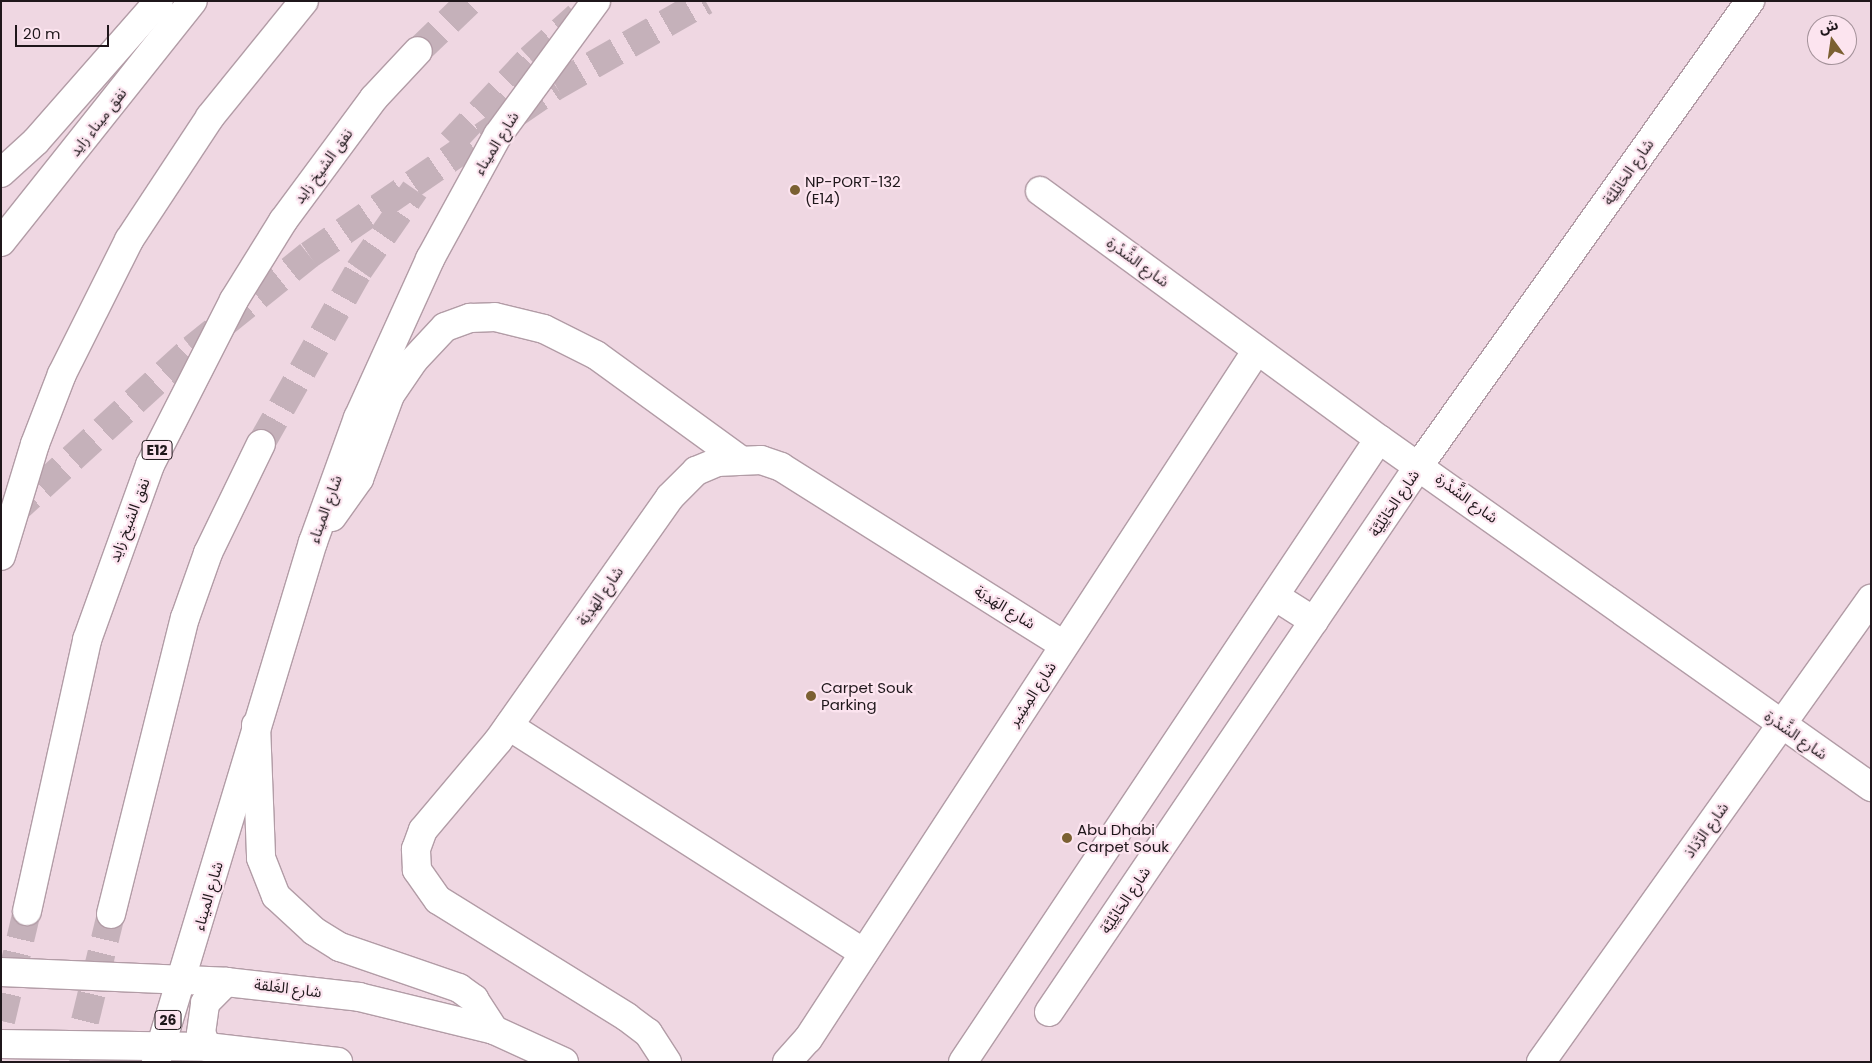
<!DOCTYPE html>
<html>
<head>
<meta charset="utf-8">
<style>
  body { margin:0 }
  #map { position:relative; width:1872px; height:1063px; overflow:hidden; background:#efd7e2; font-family:Poppins,"Noto Sans Arabic",sans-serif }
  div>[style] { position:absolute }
  .highway-tunnel>* { height:28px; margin-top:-14px; transform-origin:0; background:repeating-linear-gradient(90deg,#c5b1ba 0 28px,transparent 0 42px) }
  .roads { filter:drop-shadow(1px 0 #b29ca6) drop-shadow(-1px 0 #b29ca6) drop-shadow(0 1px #b29ca6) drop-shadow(0 -1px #b29ca6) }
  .minor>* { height:28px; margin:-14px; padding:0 14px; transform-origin:14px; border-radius:14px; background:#fff }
  .major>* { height:28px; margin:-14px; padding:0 14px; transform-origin:14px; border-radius:14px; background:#fff }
  .highway>* { height:28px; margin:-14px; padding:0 14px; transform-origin:14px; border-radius:14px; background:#fff }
  .dots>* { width:14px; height:14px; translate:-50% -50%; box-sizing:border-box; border:2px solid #fce4ef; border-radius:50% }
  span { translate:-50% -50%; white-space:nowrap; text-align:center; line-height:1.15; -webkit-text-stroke:4.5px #fce4ef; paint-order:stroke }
  .shield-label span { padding:1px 4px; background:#fce4ef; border:1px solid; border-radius:4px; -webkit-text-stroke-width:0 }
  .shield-label { font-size:14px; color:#1f171b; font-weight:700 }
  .street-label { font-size:15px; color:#1f171b }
  .poi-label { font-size:15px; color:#1f171b }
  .left { translate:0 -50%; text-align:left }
  .frame { position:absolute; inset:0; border:2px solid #1f171b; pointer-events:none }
  .north { position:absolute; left:1807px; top:15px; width:50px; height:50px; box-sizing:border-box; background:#fce4ef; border:1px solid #a4929a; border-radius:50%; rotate:346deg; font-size:14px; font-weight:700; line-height:20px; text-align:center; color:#1f171b }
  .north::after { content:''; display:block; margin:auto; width:18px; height:22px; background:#7b6032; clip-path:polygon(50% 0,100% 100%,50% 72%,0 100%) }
  .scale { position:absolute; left:15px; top:25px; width:94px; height:22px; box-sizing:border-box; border:2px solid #1f171b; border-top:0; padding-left:6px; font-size:15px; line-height:18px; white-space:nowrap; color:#1f171b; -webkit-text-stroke:4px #fce4ef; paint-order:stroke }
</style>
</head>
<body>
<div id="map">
  <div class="highway-tunnel">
    <div style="left:418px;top:51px;width:72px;rotate:-43.9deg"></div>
    <div style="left:451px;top:143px;width:115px;rotate:-46.8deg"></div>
    <div style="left:530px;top:59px;width:64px;rotate:-41.9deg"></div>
    <div style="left:261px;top:444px;width:200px;rotate:-60.6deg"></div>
    <div style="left:359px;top:270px;width:98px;rotate:-55.3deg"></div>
    <div style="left:10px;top:515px;width:246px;rotate:-42.4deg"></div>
    <div style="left:192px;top:349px;width:150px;rotate:-38.8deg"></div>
    <div style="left:309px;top:255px;width:299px;rotate:-34.4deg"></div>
    <div style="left:556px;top:86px;width:172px;rotate:-29.7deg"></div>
    <div style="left:1px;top:1021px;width:113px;rotate:-76.7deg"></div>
    <div style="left:75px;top:1062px;width:152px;rotate:-76.3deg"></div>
  </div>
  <div class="roads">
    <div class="minor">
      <div style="left:1040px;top:191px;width:420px;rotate:36.2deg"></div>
      <div style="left:1379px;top:439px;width:603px;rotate:35.27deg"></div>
      <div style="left:332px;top:517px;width:47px;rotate:-54.6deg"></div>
      <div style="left:359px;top:479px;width:90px;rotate:-69.7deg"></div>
      <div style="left:390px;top:395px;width:42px;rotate:-55.6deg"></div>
      <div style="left:414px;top:360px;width:45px;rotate:-46.8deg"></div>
      <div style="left:445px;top:327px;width:27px;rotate:-20deg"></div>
      <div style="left:470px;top:318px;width:25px;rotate:-2deg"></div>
      <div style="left:495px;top:317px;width:50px;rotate:13.8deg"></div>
      <div style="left:544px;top:329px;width:58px;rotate:26.6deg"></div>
      <div style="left:596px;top:355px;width:177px;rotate:36deg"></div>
      <div style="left:1px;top:556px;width:117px;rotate:-73.1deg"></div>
      <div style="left:35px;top:444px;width:75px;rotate:-68.9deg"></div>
      <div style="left:62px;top:374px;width:150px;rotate:-63.4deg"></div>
      <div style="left:129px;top:240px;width:147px;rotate:-56.6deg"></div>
      <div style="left:210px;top:117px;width:149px;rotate:-51deg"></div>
      <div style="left:1276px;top:597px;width:45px;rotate:32.3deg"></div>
      <div style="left:509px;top:726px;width:421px;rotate:32.6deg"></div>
      <div style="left:181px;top:979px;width:457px;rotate:-73.2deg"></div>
      <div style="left:313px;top:542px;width:132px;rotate:-70.1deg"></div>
      <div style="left:358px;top:418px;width:175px;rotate:-65.6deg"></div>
      <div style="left:430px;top:259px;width:141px;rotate:-61.3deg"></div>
      <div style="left:498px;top:135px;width:166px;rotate:-53.8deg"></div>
      <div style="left:1049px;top:1012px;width:662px;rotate:-55.9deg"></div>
      <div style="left:1420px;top:464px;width:569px;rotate:-54.52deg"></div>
      <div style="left:667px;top:1062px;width:35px;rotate:-123deg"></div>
      <div style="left:648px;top:1033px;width:26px;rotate:-143deg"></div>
      <div style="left:627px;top:1017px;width:222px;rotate:-148.2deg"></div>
      <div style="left:438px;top:900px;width:37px;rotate:-125deg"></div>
      <div style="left:417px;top:870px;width:21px;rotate:-93deg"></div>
      <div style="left:416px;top:849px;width:20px;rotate:-70deg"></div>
      <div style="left:423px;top:830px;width:116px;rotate:-49.9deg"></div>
      <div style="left:498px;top:741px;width:299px;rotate:-54.8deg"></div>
      <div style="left:670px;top:497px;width:37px;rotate:-45deg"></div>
      <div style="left:696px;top:471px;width:23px;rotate:-23deg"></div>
      <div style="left:717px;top:462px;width:44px;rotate:-2.6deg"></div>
      <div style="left:761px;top:460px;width:21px;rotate:19deg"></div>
      <div style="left:781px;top:467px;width:334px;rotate:32.2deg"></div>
      <div style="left:787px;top:1062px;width:31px;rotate:-48deg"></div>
      <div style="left:808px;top:1039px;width:822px;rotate:-56.91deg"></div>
      <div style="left:963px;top:1062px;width:749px;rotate:-56.27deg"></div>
      <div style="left:1541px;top:1062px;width:569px;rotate:-54.52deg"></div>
    </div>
    <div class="major">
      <div style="left:256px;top:725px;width:133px;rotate:87.8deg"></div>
      <div style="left:261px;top:858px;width:41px;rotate:68.5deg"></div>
      <div style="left:276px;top:896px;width:52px;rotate:42.6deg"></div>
      <div style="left:314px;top:931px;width:31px;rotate:32deg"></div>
      <div style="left:340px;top:947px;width:126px;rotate:19deg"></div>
      <div style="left:459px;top:988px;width:19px;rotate:36deg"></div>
      <div style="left:474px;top:999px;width:37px;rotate:57deg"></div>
      <div style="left:1px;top:972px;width:225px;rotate:2.5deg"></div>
      <div style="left:226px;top:982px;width:134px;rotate:6.4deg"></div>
      <div style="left:359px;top:997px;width:139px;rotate:13.7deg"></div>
      <div style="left:494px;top:1030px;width:77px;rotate:24.6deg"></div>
      <div style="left:1px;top:1044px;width:206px;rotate:0.8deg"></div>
      <div style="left:207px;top:1047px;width:132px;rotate:6.5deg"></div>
      <div style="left:207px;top:1047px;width:15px;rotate:-113deg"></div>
      <div style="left:201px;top:1033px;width:30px;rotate:-82deg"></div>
      <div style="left:205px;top:1003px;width:30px;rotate:-45deg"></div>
      <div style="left:156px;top:1062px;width:87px;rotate:-73.2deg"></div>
    </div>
    <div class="highway">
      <div style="left:1px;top:173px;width:47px;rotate:-42.4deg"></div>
      <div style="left:36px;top:141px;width:186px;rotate:-48.7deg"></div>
      <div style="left:1px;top:242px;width:308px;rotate:-51.5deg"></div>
      <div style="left:27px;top:911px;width:278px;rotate:-77.5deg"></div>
      <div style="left:87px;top:640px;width:186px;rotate:-70.2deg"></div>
      <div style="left:150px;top:465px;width:185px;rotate:-63deg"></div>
      <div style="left:234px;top:300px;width:93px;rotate:-58.2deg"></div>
      <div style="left:283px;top:221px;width:153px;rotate:-53.5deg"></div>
      <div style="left:374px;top:98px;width:64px;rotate:-46.9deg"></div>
      <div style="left:111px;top:914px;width:305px;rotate:-76deg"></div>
      <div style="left:185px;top:618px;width:69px;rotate:-70.5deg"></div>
      <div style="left:208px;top:553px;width:121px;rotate:-64.1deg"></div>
    </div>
  </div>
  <div class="dots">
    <div style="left:795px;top:190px;background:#7b6032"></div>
    <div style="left:811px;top:696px;background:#7b6032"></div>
    <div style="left:1067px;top:838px;background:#7b6032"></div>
  </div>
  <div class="shield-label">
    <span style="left:157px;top:450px">E12</span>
    <span style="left:168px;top:1020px">26</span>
  </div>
  <div class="street-label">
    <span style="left:98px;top:122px;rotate:-52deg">نفق ميناء زايد</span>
    <span style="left:496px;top:143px;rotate:-58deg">شارع الميناء</span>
    <span style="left:323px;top:166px;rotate:-54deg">نفق الشيخ زايد</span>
    <span style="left:1628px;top:172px;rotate:-55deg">شارع الحَايْلِيَّة</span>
    <span style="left:1138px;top:262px;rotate:36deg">شارع الشَّدْرة</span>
    <span style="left:1467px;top:498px;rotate:36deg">شارع الشَّدْرة</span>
    <span style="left:1394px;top:503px;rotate:-56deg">شارع الحَايْلِيَّة</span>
    <span style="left:325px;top:509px;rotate:-70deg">شارع الميناء</span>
    <span style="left:129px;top:520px;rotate:-69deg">نفق الشيخ زايد</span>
    <span style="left:600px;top:596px;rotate:-55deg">شارع الهَدِيَة</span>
    <span style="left:1005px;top:607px;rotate:32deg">شارع الهَدِيَة</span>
    <span style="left:1032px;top:694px;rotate:-57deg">شارع المِشِير</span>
    <span style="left:1796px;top:735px;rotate:35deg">شارع الشَّدْرة</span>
    <span style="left:1706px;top:830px;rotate:-54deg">شارع الرَّذاذ</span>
    <span style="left:208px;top:896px;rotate:-74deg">شارع الميناء</span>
    <span style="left:1125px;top:900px;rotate:-56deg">شارع الحَايْلِيَّة</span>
    <span style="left:288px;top:988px;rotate:7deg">شارع الغَلقة</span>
  </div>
  <div class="poi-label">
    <span class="left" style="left:805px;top:190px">NP-PORT-132<br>(E14)</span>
    <span class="left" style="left:821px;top:696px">Carpet Souk<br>Parking</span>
    <span class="left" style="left:1077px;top:838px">Abu Dhabi<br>Carpet Souk</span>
  </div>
  <div class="frame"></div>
  <div class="north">ش</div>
  <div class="scale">20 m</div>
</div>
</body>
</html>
